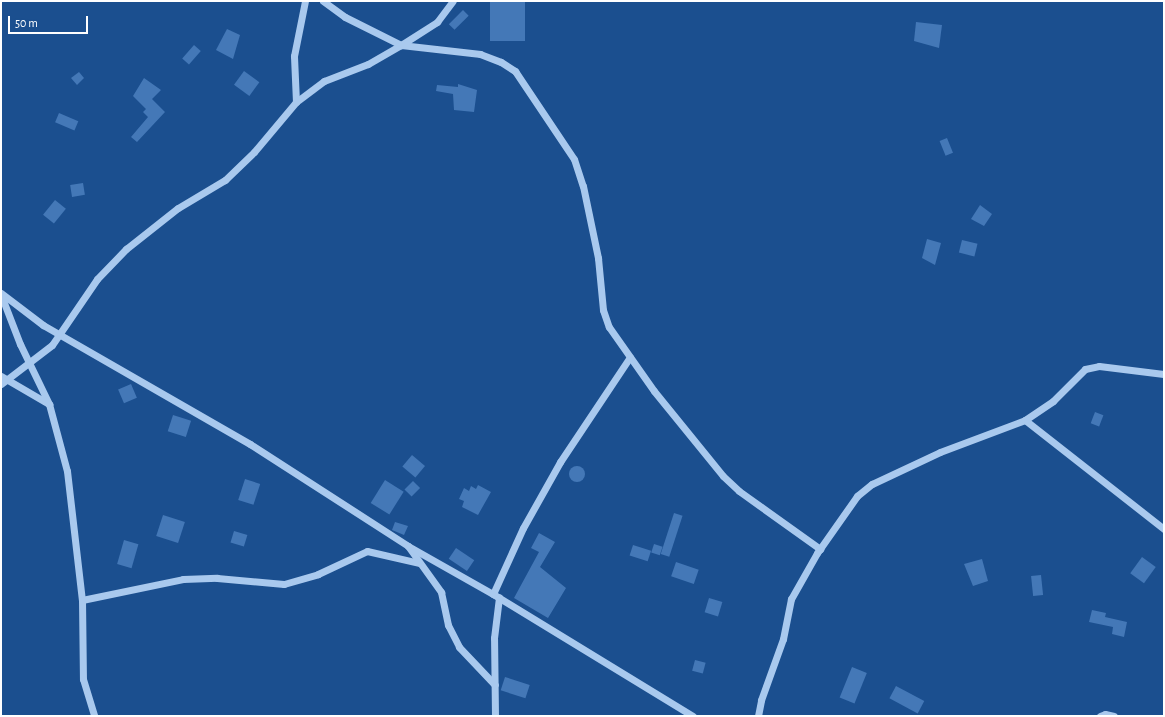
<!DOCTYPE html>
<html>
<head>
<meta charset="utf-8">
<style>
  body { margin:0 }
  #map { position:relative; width:1165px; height:717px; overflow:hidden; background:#1b4f8f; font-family:"Alegreya Sans",sans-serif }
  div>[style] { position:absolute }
  .building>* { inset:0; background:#4478b7; transform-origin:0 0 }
  .round { border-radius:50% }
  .minor>* { height:7px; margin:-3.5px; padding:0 3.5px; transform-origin:3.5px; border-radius:3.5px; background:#a9c9ee }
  span { translate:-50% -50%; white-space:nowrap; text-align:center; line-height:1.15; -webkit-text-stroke:3px #1b4f8f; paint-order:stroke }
  .frame { position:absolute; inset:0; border:2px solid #fff; pointer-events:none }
  .scale { position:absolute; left:8px; top:16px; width:80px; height:18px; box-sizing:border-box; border:2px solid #fff; border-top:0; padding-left:5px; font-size:12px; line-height:14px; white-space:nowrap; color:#fff; -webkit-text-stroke:3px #1b4f8f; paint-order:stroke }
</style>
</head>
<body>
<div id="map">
  <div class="building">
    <div style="left:490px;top:1px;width:35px;height:40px"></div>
    <div style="left:463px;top:10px;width:8px;height:20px;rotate:45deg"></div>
    <div style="clip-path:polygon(916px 22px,942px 25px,939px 48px,914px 41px)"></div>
    <div style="clip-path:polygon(227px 29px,240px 35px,233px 59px,216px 50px)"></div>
    <div style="left:194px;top:45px;width:9px;height:18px;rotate:41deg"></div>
    <div style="left:244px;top:71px;width:19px;height:17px;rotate:36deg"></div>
    <div style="clip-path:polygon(79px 72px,84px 78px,77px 85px,71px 78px)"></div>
    <div style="clip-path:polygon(144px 78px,161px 90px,152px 99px,165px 112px,137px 142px,131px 137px,148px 117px,143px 112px,146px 109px,133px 96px)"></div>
    <div style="clip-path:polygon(458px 84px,477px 90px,474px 112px,454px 110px,453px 94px,436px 91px,437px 85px,458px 87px)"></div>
    <div style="left:59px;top:113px;width:21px;height:10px;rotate:23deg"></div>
    <div style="left:947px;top:138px;width:16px;height:8px;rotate:68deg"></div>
    <div style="left:83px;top:183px;width:12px;height:13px;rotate:81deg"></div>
    <div style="left:55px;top:200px;width:14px;height:19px;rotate:39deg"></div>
    <div style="clip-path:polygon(980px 205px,992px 214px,984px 226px,971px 219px)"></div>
    <div style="clip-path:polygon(927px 239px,941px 243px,935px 265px,922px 258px)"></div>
    <div style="left:962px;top:240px;width:16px;height:13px;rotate:14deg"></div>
    <div style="left:131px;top:384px;width:15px;height:14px;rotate:67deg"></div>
    <div style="left:1095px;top:412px;width:9px;height:12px;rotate:21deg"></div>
    <div style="left:173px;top:415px;width:19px;height:17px;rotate:18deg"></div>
    <div style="left:412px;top:455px;width:17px;height:15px;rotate:40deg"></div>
    <div class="round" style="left:569px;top:466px;width:16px;height:16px"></div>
    <div style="left:245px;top:479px;width:16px;height:22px;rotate:18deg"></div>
    <div style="left:385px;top:480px;width:22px;height:27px;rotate:32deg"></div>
    <div style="left:413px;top:481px;width:10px;height:12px;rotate:45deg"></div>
    <div style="clip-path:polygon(478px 485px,491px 492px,478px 515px,462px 507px,464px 501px,459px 499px,464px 488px,469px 491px,471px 486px,476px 489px)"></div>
    <div style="left:674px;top:513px;width:9px;height:43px;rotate:18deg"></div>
    <div style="left:163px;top:515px;width:23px;height:22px;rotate:18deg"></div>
    <div style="clip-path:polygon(395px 522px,408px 526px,404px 535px,392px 530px)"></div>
    <div style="left:234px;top:531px;width:14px;height:12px;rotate:17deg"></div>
    <div style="clip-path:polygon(539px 533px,555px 542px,540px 567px,566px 588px,548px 618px,514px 598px,539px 552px,531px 548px)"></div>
    <div style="left:124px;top:540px;width:15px;height:25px;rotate:16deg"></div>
    <div style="left:654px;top:544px;width:9px;height:9px;rotate:18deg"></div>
    <div style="left:633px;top:545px;width:19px;height:11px;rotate:18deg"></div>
    <div style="left:456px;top:548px;width:22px;height:13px;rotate:34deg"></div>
    <div style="left:1142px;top:557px;width:17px;height:20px;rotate:36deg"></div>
    <div style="clip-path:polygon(982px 559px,988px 581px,973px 586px,964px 564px)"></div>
    <div style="left:676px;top:562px;width:24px;height:15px;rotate:19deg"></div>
    <div style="left:1041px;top:575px;width:20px;height:10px;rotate:84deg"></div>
    <div style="left:709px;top:598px;width:14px;height:15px;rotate:17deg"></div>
    <div style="clip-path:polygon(1092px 610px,1106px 613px,1105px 617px,1127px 622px,1124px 637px,1112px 634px,1113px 627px,1089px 622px)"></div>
    <div style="left:695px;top:660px;width:11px;height:11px;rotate:15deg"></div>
    <div style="left:852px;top:667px;width:16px;height:33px;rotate:22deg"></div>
    <div style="left:505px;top:677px;width:26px;height:14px;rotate:18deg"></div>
    <div style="left:896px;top:686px;width:32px;height:14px;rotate:28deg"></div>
  </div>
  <div class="minor">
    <div style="left:323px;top:1px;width:27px;rotate:36deg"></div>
    <div style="left:345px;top:17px;width:63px;rotate:26.6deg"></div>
    <div style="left:401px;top:45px;width:80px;rotate:6.5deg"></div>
    <div style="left:480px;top:54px;width:22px;rotate:21deg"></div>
    <div style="left:501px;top:62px;width:17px;rotate:33deg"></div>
    <div style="left:515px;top:71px;width:106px;rotate:56.2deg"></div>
    <div style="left:574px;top:159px;width:28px;rotate:72deg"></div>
    <div style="left:583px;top:186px;width:74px;rotate:78.2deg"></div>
    <div style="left:598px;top:258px;width:52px;rotate:84.5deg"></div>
    <div style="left:603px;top:310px;width:18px;rotate:71deg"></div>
    <div style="left:609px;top:327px;width:78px;rotate:54.9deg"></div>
    <div style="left:654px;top:391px;width:109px;rotate:50.9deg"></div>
    <div style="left:723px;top:476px;width:22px;rotate:43deg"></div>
    <div style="left:739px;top:491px;width:100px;rotate:35.6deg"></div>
    <div style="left:296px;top:102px;width:46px;rotate:-92.5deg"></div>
    <div style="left:294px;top:56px;width:56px;rotate:-78.7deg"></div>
    <div style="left:1px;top:293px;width:53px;rotate:37.3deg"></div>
    <div style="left:43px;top:325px;width:239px;rotate:29.9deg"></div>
    <div style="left:250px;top:444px;width:188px;rotate:32.8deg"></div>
    <div style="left:408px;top:546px;width:98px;rotate:29.5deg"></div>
    <div style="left:493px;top:594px;width:234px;rotate:31.4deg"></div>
    <div style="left:1px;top:295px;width:53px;rotate:68.8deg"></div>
    <div style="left:20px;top:344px;width:67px;rotate:64.2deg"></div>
    <div style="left:49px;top:404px;width:69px;rotate:75deg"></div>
    <div style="left:67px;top:471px;width:130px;rotate:83.4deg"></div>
    <div style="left:82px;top:600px;width:79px;rotate:89.3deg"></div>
    <div style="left:83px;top:679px;width:39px;rotate:73deg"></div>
    <div style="left:1px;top:376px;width:56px;rotate:30.3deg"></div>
    <div style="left:1px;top:384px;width:64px;rotate:-37.4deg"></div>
    <div style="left:52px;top:345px;width:80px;rotate:-55.7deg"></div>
    <div style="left:97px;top:279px;width:42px;rotate:-46deg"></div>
    <div style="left:126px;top:249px;width:66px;rotate:-38.3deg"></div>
    <div style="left:178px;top:208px;width:55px;rotate:-30.8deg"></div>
    <div style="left:225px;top:180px;width:40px;rotate:-44deg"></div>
    <div style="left:254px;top:152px;width:65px;rotate:-50deg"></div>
    <div style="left:296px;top:102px;width:35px;rotate:-37deg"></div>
    <div style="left:324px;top:81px;width:47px;rotate:-21.1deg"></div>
    <div style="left:368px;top:64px;width:38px;rotate:-30deg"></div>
    <div style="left:401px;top:45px;width:43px;rotate:-32.6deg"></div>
    <div style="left:437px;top:22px;width:26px;rotate:-53deg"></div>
    <div style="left:1025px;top:420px;width:177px;rotate:38.1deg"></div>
    <div style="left:408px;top:546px;width:57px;rotate:54.3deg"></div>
    <div style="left:441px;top:592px;width:34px;rotate:78deg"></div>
    <div style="left:448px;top:625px;width:25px;rotate:63deg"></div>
    <div style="left:459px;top:647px;width:52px;rotate:46.5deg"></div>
    <div style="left:493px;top:594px;width:72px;rotate:-65.6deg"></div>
    <div style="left:523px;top:528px;width:76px;rotate:-60.7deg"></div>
    <div style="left:560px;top:462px;width:126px;rotate:-56.3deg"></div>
    <div style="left:82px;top:600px;width:103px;rotate:-11.7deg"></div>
    <div style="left:183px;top:579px;width:34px;rotate:-2deg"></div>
    <div style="left:217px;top:578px;width:67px;rotate:5.1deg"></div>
    <div style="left:284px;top:584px;width:35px;rotate:-16deg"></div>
    <div style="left:318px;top:574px;width:54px;rotate:-25.1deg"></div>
    <div style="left:367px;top:551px;width:53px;rotate:13deg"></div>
    <div style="left:495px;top:716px;width:78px;rotate:-90.7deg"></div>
    <div style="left:494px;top:638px;width:41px;rotate:-83deg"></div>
    <div style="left:758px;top:716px;width:16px;rotate:-79deg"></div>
    <div style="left:761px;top:700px;width:65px;rotate:-70.2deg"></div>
    <div style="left:783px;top:639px;width:41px;rotate:-78.7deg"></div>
    <div style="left:791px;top:599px;width:53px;rotate:-60.5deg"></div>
    <div style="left:817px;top:553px;width:70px;rotate:-54.9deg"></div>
    <div style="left:857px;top:496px;width:19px;rotate:-39deg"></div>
    <div style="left:872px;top:484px;width:75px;rotate:-25.2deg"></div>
    <div style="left:940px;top:452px;width:91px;rotate:-20.6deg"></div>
    <div style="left:1025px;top:420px;width:34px;rotate:-34deg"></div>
    <div style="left:1053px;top:401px;width:45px;rotate:-45deg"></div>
    <div style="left:1085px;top:369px;width:14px;rotate:-12deg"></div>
    <div style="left:1099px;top:366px;width:65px;rotate:7deg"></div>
    <div style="left:1100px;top:716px;width:5px;rotate:-22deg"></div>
    <div style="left:1105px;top:714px;width:9px;rotate:13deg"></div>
  </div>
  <div class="frame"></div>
  <div class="scale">50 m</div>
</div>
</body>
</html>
